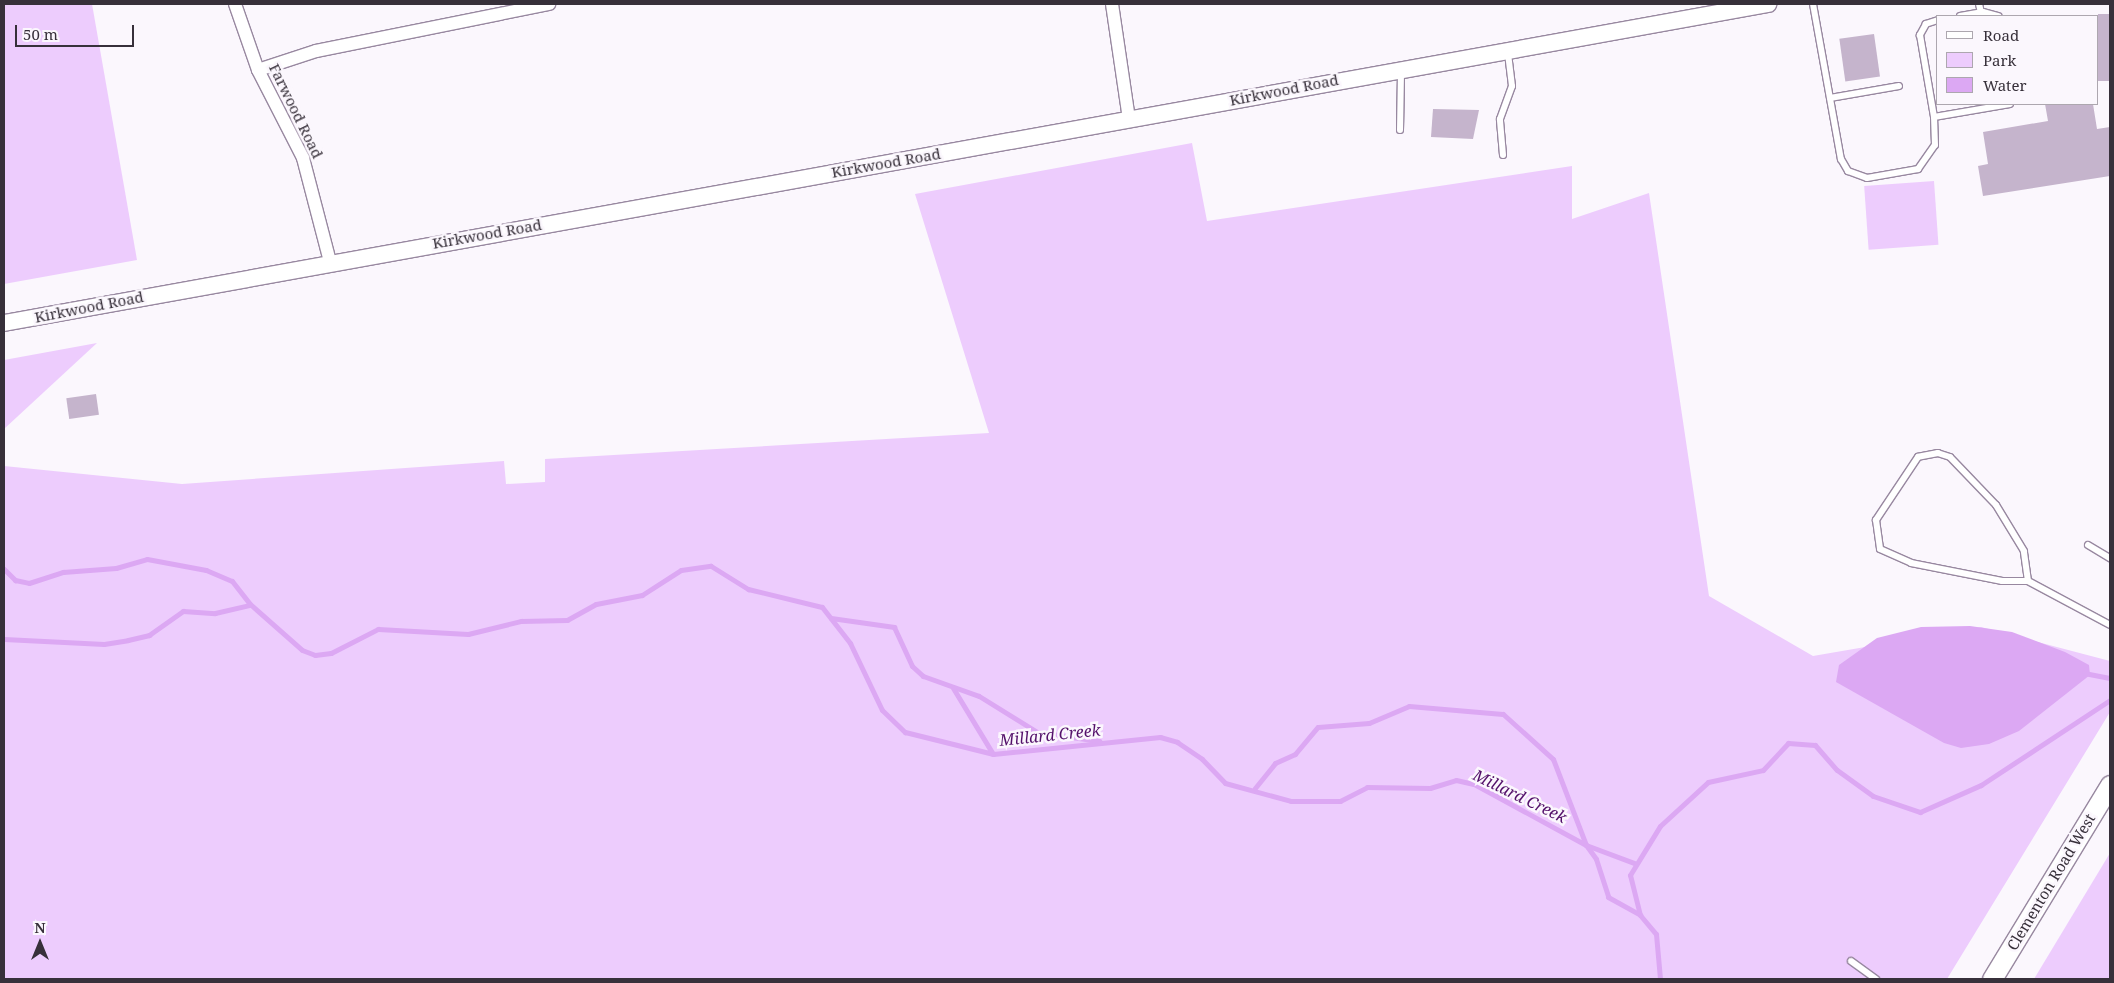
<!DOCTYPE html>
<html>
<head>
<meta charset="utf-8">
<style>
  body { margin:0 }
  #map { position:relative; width:2114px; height:983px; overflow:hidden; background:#fbf7fd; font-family:"Noto Serif",serif }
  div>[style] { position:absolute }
  .green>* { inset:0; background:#edccfd; transform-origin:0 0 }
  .water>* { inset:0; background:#dca8f3 }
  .stream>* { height:5px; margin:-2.5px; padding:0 2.5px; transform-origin:2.5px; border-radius:2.5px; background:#dca8f3 }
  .building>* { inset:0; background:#c5b4cc; transform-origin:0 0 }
  .roads { filter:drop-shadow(1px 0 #9888a0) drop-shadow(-1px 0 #9888a0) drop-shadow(0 1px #9888a0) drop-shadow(0 -1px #9888a0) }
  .service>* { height:6px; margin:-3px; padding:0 3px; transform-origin:3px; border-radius:3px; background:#fff }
  .minor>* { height:12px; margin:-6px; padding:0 6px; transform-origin:6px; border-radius:6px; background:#fff }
  .tertiary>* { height:16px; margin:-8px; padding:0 8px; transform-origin:8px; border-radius:8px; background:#fff }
  .secondary>* { height:19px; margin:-9.5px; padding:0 9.5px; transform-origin:9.5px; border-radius:9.5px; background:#fff }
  span { translate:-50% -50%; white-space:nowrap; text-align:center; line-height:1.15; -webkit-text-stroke:5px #fbf7fd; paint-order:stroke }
  .street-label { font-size:15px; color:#37303a }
  .water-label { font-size:16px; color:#53106a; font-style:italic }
  .frame { position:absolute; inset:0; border:5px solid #37303a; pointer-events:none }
  .legend { position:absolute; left:1936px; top:15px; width:162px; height:90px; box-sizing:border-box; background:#fbf7fd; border:1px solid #ada7af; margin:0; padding:6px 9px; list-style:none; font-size:15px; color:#37303a }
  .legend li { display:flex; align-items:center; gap:10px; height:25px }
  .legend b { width:25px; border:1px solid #ada7af }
  .north { position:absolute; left:15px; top:918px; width:50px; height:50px; -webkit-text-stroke:4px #fbf7fd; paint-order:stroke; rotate:0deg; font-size:14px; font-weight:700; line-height:20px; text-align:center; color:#37303a }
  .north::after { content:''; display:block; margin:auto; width:18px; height:22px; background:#37303a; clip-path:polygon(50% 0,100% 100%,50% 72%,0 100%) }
  .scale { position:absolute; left:15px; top:25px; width:119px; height:22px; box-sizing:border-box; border:2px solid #37303a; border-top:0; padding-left:6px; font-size:15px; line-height:18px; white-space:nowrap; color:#37303a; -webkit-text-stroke:4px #fbf7fd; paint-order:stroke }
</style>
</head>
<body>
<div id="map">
  <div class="green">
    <div style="clip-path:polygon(4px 4px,92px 4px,137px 260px,4px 284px)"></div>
    <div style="clip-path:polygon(1192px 143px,1207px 221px,1572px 166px,1572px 219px,1649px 193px,1709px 596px,1813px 656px,1981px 627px,2110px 661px,2110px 712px,1947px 979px,4px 979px,4px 466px,182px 484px,504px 461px,506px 484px,545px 482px,545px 459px,989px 433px,915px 194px)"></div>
    <div style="left:1934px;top:181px;width:64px;height:70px;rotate:86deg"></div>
    <div style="clip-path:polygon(97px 343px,4px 429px,4px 360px)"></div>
    <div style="clip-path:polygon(2110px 853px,2110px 979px,2034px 979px)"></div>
  </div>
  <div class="water">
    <div style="clip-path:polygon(1970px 626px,2012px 632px,2065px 652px,2089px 665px,2090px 675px,2019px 731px,1989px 744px,1961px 748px,1944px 743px,1836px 682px,1839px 665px,1877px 638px,1921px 627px)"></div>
  </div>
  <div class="stream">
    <div style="left:4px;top:569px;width:16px;rotate:45deg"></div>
    <div style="left:15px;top:580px;width:14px;rotate:12deg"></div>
    <div style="left:29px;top:583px;width:36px;rotate:-18deg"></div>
    <div style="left:63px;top:572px;width:53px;rotate:-4.3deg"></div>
    <div style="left:116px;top:568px;width:32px;rotate:-16deg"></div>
    <div style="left:147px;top:559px;width:60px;rotate:10.6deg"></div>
    <div style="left:206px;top:570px;width:28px;rotate:23deg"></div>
    <div style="left:232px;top:581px;width:29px;rotate:52deg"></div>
    <div style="left:250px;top:604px;width:69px;rotate:41.5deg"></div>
    <div style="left:302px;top:650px;width:14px;rotate:21deg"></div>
    <div style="left:315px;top:655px;width:16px;rotate:-7deg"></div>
    <div style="left:331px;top:653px;width:53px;rotate:-27.1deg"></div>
    <div style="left:378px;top:629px;width:90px;rotate:3.2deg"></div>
    <div style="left:468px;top:634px;width:55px;rotate:-13.8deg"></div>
    <div style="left:521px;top:621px;width:46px;rotate:-1.2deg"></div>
    <div style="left:567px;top:620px;width:33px;rotate:-29deg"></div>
    <div style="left:596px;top:604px;width:47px;rotate:-11.1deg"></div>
    <div style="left:642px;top:595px;width:46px;rotate:-32.7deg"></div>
    <div style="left:681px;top:570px;width:30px;rotate:-8deg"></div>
    <div style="left:711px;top:566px;width:44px;rotate:31.9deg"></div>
    <div style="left:748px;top:589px;width:76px;rotate:13.7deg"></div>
    <div style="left:822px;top:607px;width:46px;rotate:52.1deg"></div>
    <div style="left:850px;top:643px;width:74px;rotate:64.5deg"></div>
    <div style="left:882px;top:710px;width:32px;rotate:44deg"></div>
    <div style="left:905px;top:732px;width:91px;rotate:14deg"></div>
    <div style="left:993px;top:754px;width:168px;rotate:-5.8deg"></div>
    <div style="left:1160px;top:737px;width:18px;rotate:16deg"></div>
    <div style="left:1177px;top:742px;width:30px;rotate:34deg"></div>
    <div style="left:1202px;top:759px;width:33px;rotate:46deg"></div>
    <div style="left:1225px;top:783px;width:68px;rotate:15.3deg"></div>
    <div style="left:1291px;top:801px;width:49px"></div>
    <div style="left:1340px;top:801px;width:30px;rotate:-27deg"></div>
    <div style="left:1367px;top:787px;width:63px;rotate:0.9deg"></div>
    <div style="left:1430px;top:788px;width:27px;rotate:-17deg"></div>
    <div style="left:1456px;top:780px;width:18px;rotate:13deg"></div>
    <div style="left:1474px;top:784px;width:128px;rotate:28.6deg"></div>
    <div style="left:1586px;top:845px;width:17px;rotate:54deg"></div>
    <div style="left:1596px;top:859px;width:40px;rotate:72deg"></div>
    <div style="left:1608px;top:897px;width:37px;rotate:29deg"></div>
    <div style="left:1640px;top:915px;width:25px;rotate:50deg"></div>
    <div style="left:1656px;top:934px;width:45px;rotate:84.9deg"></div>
    <div style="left:831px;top:618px;width:64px;rotate:8.1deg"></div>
    <div style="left:894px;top:627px;width:43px;rotate:65.2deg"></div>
    <div style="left:912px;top:666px;width:15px;rotate:42deg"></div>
    <div style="left:923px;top:676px;width:59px;rotate:19.7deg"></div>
    <div style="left:979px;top:696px;width:68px;rotate:31.8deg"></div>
    <div style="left:1037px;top:732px;width:63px;rotate:8.3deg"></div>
    <div style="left:4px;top:639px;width:100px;rotate:2.9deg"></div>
    <div style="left:104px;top:644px;width:24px;rotate:-9deg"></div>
    <div style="left:128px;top:640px;width:22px;rotate:-13deg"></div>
    <div style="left:149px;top:635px;width:42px;rotate:-35.2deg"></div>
    <div style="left:183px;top:611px;width:32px;rotate:4deg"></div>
    <div style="left:215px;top:613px;width:36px;rotate:-13deg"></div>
    <div style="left:2084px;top:673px;width:26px;rotate:11deg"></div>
    <div style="left:953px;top:688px;width:77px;rotate:58.8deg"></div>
    <div style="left:1255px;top:788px;width:32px;rotate:-51deg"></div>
    <div style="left:1275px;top:763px;width:22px;rotate:-24deg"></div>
    <div style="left:1295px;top:754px;width:35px;rotate:-50deg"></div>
    <div style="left:1318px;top:727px;width:51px;rotate:-4.5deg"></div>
    <div style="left:1369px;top:723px;width:43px;rotate:-23deg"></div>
    <div style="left:1409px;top:706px;width:94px;rotate:4.9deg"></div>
    <div style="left:1503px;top:714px;width:67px;rotate:42deg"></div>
    <div style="left:1553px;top:759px;width:92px;rotate:69deg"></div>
    <div style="left:1586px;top:845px;width:51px;rotate:20.6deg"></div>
    <div style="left:1640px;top:915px;width:41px;rotate:-104deg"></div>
    <div style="left:1630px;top:875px;width:57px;rotate:-58.5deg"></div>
    <div style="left:1660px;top:826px;width:65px;rotate:-42.5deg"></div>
    <div style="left:1708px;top:782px;width:56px;rotate:-12.3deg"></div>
    <div style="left:1763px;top:770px;width:37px;rotate:-47deg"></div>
    <div style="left:1788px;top:743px;width:27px;rotate:4deg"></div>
    <div style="left:1815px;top:745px;width:33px;rotate:49deg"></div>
    <div style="left:1837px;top:770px;width:44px;rotate:35.8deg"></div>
    <div style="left:1873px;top:796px;width:50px;rotate:18.8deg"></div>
    <div style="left:1920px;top:812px;width:67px;rotate:-23.9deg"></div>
    <div style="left:1981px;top:785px;width:154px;rotate:-33.4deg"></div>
  </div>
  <div class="building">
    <div style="left:2110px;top:14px;width:67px;height:12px;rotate:90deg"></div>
    <div style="left:1874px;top:34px;width:43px;height:35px;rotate:82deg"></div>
    <div style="clip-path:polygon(2045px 104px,2093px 104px,2097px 129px,2110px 127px,2110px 176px,1983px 196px,1978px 166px,1988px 164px,1983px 132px,2048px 121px)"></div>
    <div style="clip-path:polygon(1433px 109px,1479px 110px,1473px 139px,1431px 137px)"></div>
    <div style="left:96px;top:394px;width:21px;height:30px;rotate:82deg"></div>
  </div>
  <div class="roads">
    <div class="service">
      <div style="left:1813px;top:4px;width:158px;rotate:79.8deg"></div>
      <div style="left:1841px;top:159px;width:14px;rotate:60deg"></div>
      <div style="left:1848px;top:171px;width:20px;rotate:20deg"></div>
      <div style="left:1867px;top:178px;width:52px;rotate:-10deg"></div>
      <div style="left:1918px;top:169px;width:29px;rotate:-55deg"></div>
      <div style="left:1935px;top:145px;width:28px;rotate:-92deg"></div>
      <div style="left:1979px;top:4px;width:9px;rotate:77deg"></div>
      <div style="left:1960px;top:16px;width:23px;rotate:-10deg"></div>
      <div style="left:1983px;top:12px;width:16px;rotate:15deg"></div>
      <div style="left:1938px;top:20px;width:13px;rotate:162deg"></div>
      <div style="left:1926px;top:24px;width:13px;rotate:119deg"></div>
      <div style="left:1920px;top:35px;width:83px;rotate:80.3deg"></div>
      <div style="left:1934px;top:117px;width:77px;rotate:-9.7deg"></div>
      <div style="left:1830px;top:98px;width:70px;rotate:-9.9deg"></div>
      <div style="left:1400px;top:130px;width:58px;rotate:-89deg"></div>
      <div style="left:1503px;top:155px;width:36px;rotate:-95deg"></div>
      <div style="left:1500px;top:119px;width:35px;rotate:-70deg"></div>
      <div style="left:1512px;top:86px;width:35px;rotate:-97deg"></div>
      <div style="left:2088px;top:545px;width:26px;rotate:31deg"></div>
      <div style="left:2028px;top:581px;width:30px;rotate:-98deg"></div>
      <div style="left:2024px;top:551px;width:54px;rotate:-121.3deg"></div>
      <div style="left:1996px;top:505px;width:66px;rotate:-133.8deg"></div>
      <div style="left:1950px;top:457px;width:13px;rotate:-162deg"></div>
      <div style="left:1938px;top:453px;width:20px;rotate:169deg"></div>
      <div style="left:1918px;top:457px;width:76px;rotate:123.7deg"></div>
      <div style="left:1876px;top:520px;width:29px;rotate:82deg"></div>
      <div style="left:1880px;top:549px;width:34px;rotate:24deg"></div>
      <div style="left:1911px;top:563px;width:93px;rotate:11.2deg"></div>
      <div style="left:2002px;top:581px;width:26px"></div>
      <div style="left:2028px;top:581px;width:93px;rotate:28.2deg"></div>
      <div style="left:1851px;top:961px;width:31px;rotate:36deg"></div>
    </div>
    <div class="minor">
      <div style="left:235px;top:4px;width:70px;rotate:70.8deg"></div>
      <div style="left:258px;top:70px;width:99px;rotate:62.9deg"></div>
      <div style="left:303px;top:158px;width:107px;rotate:75.4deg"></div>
      <div style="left:1112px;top:4px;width:116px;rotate:81.6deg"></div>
      <div style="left:258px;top:70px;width:61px;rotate:-18.1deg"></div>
      <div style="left:316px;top:51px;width:238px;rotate:-11.4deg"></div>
    </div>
    <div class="tertiary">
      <div style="left:4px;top:323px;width:1793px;rotate:-10.25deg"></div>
    </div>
    <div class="secondary">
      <div style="left:1992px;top:979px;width:227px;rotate:-58.7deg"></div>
    </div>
  </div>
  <div class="street-label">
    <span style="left:1284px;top:90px;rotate:-11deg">Kirkwood Road</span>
    <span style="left:296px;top:111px;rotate:64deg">Farwood Road</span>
    <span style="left:886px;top:163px;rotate:-10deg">Kirkwood Road</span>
    <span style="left:487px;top:234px;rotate:-10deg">Kirkwood Road</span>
    <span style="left:89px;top:307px;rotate:-11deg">Kirkwood Road</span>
    <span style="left:2051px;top:882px;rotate:-59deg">Clementon Road West</span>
  </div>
  <div class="water-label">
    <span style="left:1050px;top:735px;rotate:-6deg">Millard Creek</span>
    <span style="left:1520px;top:796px;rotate:26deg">Millard Creek</span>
  </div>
  <div class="frame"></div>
  <ul class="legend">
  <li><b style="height:6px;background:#fff"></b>Road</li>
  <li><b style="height:14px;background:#edccfd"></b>Park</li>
  <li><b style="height:14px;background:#dca8f3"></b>Water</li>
  </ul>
  <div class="north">N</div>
  <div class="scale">50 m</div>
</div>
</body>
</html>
